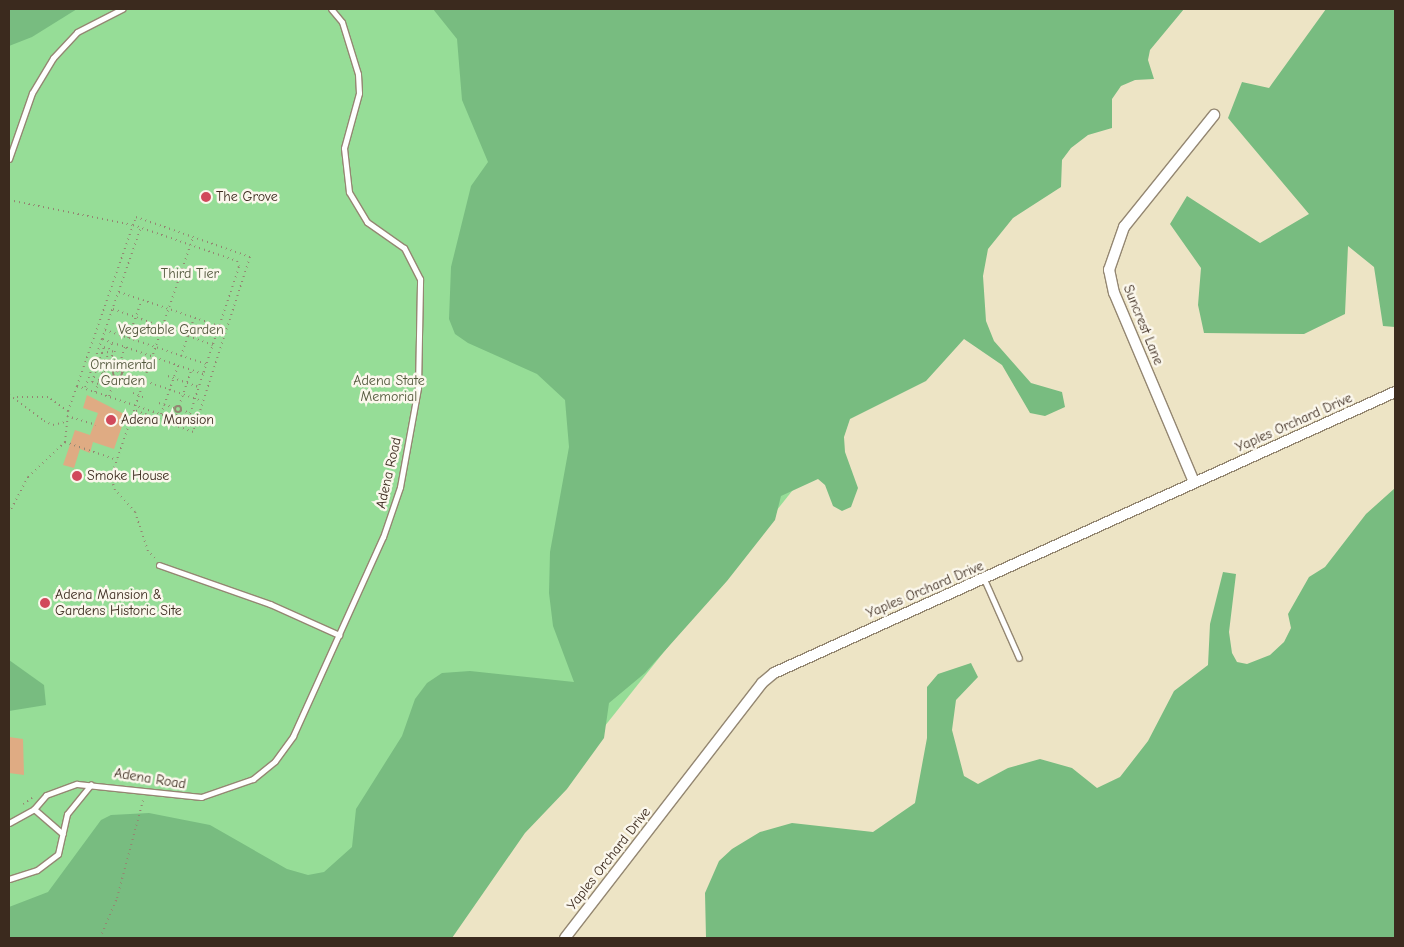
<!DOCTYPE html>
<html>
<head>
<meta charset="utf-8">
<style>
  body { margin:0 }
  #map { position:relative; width:1404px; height:947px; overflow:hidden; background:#ede4c5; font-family:"Comic Neue",sans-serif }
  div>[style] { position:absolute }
  .green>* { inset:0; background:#96dd97 }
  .forest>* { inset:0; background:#78bc80 }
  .building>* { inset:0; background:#dfab83; transform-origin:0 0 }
  .path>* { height:2px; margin-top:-1px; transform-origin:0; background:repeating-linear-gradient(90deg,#948772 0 1px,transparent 0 5px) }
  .path>.ring { margin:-1px; padding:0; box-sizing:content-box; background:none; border:2px solid #948772; border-radius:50% }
  .roads { filter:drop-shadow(1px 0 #948772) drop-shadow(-1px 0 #948772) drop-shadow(0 1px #948772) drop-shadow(0 -1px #948772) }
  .service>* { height:5px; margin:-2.5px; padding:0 2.5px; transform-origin:2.5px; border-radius:2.5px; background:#fff }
  .minor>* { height:10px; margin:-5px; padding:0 5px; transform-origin:5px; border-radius:5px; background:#fff }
  .dots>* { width:14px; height:14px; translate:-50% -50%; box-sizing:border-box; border:2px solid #fbf7ec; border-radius:50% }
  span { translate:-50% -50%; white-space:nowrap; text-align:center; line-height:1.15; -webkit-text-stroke:5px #fbf7ec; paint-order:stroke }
  .poi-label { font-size:14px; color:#3b2a1e }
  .left { translate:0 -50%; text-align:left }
  .park-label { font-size:14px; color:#52573c }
  .street-label { font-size:14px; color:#3b2a1e }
  .frame { position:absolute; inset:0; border:10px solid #3b2a1e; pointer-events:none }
</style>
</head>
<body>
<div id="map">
  <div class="green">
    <div style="clip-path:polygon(9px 9px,1176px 9px,436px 938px,9px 938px)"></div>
  </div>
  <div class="forest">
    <div style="clip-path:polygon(9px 9px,77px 9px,32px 37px,9px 46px)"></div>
    <div style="clip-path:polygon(433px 9px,1184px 9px,1150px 50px,1148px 60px,1154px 79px,1135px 80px,1121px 86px,1112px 99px,1112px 128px,1088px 135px,1071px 148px,1062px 160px,1061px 187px,1013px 218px,988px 249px,983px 276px,986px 321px,994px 341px,1031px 383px,1062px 392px,1065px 407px,1045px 416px,1030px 413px,1002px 365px,964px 339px,926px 381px,850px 419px,844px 437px,845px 452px,858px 488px,851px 507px,842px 511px,833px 506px,825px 485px,818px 479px,781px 496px,775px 520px,727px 581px,645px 673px,609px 703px,604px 738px,567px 789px,525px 833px,452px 938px,9px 938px,9px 907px,48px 892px,101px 820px,111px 815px,149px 813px,210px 825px,287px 869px,308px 875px,324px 872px,352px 847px,356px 809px,402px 736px,415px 699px,427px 683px,442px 673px,470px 671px,574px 682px,553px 626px,549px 593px,550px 552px,569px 447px,565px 400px,537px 374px,468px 343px,455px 334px,449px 319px,451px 267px,471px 186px,488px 162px,462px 100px,457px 39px)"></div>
    <div style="clip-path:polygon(1326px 9px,1395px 9px,1395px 327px,1383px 326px,1374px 267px,1348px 246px,1345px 314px,1304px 334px,1204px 333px,1198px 305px,1201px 268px,1170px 224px,1187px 196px,1260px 243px,1309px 214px,1228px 118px,1242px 82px,1269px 88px)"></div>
    <div style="clip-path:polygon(1395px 488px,1395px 938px,706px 938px,705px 893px,719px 861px,732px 849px,760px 832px,792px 823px,873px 832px,915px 803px,927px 738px,927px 687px,938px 674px,971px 663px,978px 677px,956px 700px,952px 730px,964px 776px,978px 784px,1008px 768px,1040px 759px,1072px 768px,1097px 788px,1120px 777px,1148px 741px,1174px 691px,1208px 665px,1210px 624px,1223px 572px,1236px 574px,1229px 632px,1232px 653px,1237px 662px,1247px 664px,1270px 655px,1284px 642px,1291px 628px,1288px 614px,1309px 577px,1325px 567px,1366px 514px)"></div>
    <div style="clip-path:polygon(9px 660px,44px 685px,46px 705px,9px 711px)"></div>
  </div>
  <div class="building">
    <div style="clip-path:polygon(87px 395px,126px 415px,114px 449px,93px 442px,90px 453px,80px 449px,74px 468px,63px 465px,75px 430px,90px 435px,98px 413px,83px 408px)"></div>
    <div style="left:74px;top:469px;width:9px;height:10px;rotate:18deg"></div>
    <div style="clip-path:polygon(9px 737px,23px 739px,24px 775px,9px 773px)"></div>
  </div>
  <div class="path">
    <div style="left:9px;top:200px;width:126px;rotate:11.4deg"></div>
    <div style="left:133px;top:225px;width:110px;rotate:19.1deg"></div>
    <div style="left:237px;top:261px;width:6px;rotate:72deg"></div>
    <div style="left:239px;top:267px;width:113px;rotate:108.6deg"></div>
    <div style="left:119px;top:292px;width:106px;rotate:18.8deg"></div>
    <div style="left:113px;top:309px;width:106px;rotate:19.8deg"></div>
    <div style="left:105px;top:330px;width:107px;rotate:18.6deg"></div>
    <div style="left:128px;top:338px;width:40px;rotate:-69.8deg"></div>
    <div style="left:102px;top:339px;width:119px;rotate:-70.8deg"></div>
    <div style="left:102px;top:353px;width:13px;rotate:-9deg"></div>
    <div style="left:115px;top:351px;width:13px;rotate:122deg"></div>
    <div style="left:181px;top:356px;width:40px;rotate:-71.1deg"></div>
    <div style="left:107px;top:357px;width:4px;rotate:-76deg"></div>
    <div style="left:104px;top:360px;width:4px;rotate:27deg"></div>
    <div style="left:108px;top:362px;width:13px;rotate:108deg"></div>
    <div style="left:94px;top:363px;width:114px;rotate:19.4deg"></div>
    <div style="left:142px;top:367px;width:13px;rotate:18deg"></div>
    <div class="ring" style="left:112.5px;top:367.5px;width:7px;height:7px"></div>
    <div style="left:168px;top:376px;width:33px;rotate:20deg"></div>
    <div style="left:94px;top:377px;width:8px;rotate:30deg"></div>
    <div style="left:101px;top:381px;width:4px;rotate:-76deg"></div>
    <div style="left:102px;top:377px;width:5px;rotate:169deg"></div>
    <div style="left:99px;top:381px;width:6px;rotate:51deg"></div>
    <div style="left:103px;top:386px;width:12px;rotate:-70deg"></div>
    <div style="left:107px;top:375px;width:9px;rotate:-159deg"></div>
    <div style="left:77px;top:386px;width:179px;rotate:-70.8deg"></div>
    <div style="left:136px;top:217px;width:121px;rotate:19.3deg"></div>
    <div style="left:250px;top:257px;width:184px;rotate:108deg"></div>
    <div style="left:193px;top:432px;width:63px;rotate:-159.6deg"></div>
    <div style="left:95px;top:392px;width:9px;rotate:-69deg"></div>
    <div style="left:98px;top:384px;width:6px;rotate:-162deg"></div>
    <div style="left:92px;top:382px;width:37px;rotate:-71deg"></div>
    <div style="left:104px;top:347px;width:5px;rotate:22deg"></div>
    <div style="left:109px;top:349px;width:7px;rotate:-63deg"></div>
    <div style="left:133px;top:393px;width:11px;rotate:22deg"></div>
    <div style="left:9px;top:395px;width:44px;rotate:36.6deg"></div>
    <div style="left:44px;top:421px;width:10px;rotate:24deg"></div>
    <div style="left:53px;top:425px;width:12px;rotate:-14deg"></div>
    <div style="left:109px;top:396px;width:52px;rotate:-71.9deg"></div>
    <div style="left:159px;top:403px;width:17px;rotate:17deg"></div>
    <div style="left:179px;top:406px;width:37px;rotate:-71deg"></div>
    <div class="ring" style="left:175px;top:406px;width:4px;height:4px"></div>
    <div style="left:181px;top:410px;width:9px;rotate:18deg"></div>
    <div style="left:68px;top:411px;width:27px;rotate:-70deg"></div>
    <div style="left:77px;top:386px;width:116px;rotate:18.6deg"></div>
    <div style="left:187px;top:423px;width:52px;rotate:-71.9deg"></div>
    <div style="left:203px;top:374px;width:107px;rotate:-160.9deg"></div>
    <div style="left:102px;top:339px;width:52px;rotate:109.1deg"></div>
    <div style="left:161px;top:414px;width:51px;rotate:-70.5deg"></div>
    <div style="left:67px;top:416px;width:30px;rotate:17deg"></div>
    <div style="left:173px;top:424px;width:12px;rotate:-70deg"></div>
    <div style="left:65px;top:442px;width:55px;rotate:19.1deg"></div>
    <div style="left:9px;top:513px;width:41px;rotate:-62.2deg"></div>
    <div style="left:28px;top:477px;width:51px;rotate:-43.4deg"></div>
    <div style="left:65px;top:442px;width:31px;rotate:-84deg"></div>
    <div style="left:68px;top:411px;width:24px;rotate:-145deg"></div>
    <div style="left:48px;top:397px;width:33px;rotate:180deg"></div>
    <div style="left:155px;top:558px;width:10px;rotate:-135deg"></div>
    <div style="left:148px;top:551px;width:41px;rotate:-108.4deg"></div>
    <div style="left:135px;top:512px;width:30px;rotate:-132deg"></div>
    <div style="left:115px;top:490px;width:14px;rotate:-107deg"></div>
    <div style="left:111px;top:477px;width:254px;rotate:-71.1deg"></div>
    <div style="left:23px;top:804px;width:11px;rotate:-34deg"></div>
    <div style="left:100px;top:938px;width:43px;rotate:-67deg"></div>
    <div style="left:117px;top:898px;width:101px;rotate:-75.1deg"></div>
  </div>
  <div class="roads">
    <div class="service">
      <div style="left:9px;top:159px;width:70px;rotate:-70.8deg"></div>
      <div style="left:32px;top:93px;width:41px;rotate:-59deg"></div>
      <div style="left:53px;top:58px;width:35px;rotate:-47deg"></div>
      <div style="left:77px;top:32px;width:51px;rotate:-27.1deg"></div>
      <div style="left:159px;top:565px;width:118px;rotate:19.4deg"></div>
      <div style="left:270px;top:604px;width:76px;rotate:24.2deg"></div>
      <div style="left:984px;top:579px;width:86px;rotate:66.1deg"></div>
      <div style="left:34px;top:809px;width:38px;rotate:41deg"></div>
      <div style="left:9px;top:823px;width:29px;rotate:-29deg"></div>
      <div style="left:34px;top:809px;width:18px;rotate:-49deg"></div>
      <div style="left:46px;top:795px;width:33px;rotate:-20deg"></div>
      <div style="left:77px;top:784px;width:125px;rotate:6deg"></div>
      <div style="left:201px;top:797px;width:55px;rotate:-19.1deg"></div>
      <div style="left:253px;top:779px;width:28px;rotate:-39deg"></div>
      <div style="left:275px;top:761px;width:31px;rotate:-54deg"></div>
      <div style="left:293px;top:736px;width:218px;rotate:-65.7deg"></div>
      <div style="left:383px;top:537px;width:53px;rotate:-71.2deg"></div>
      <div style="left:400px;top:487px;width:101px;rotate:-79.7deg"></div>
      <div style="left:418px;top:388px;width:109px;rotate:-88.9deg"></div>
      <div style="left:420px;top:279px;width:35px;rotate:-117deg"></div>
      <div style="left:404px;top:248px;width:45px;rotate:-144.9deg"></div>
      <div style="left:367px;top:222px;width:35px;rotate:-121deg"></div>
      <div style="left:349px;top:192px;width:44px;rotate:-96.5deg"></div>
      <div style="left:344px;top:148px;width:57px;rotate:-74.7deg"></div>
      <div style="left:359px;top:93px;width:19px;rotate:-93deg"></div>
      <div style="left:358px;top:74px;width:54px;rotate:-107.1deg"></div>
      <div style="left:342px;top:22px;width:17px;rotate:-130deg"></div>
      <div style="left:9px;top:879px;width:29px;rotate:-18deg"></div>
      <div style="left:37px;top:870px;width:26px;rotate:-37deg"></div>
      <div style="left:58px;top:854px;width:41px;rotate:-77.3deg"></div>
      <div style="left:67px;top:814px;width:38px;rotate:-51deg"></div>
    </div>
    <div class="minor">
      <div style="left:1194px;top:482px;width:205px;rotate:-112.9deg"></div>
      <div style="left:1114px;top:293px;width:24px;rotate:-102deg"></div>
      <div style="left:1109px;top:270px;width:46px;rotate:-70.8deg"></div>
      <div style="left:1124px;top:227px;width:144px;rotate:-51.2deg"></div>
      <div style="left:565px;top:938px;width:322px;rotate:-52.3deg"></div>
      <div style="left:762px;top:683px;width:16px;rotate:-40deg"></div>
      <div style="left:774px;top:673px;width:682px;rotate:-24.35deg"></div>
    </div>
  </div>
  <div class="dots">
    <div style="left:206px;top:197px;background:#d1495b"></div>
    <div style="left:111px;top:420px;background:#d1495b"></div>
    <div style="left:77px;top:476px;background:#d1495b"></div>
    <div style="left:45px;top:603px;background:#d1495b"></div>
  </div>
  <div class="poi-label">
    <span class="left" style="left:216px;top:197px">The Grove</span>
    <span class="left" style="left:121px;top:420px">Adena Mansion</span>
    <span class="left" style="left:87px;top:476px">Smoke House</span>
    <span class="left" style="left:55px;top:603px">Adena Mansion &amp;<br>Gardens Historic Site</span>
  </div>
  <div class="park-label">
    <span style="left:190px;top:274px">Third Tier</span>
    <span style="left:171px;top:330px">Vegetable Garden</span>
    <span style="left:123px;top:373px">Ornimental<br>Garden</span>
    <span style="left:389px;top:389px">Adena State<br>Memorial</span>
  </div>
  <div class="street-label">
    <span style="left:1143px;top:325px;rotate:68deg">Suncrest Lane</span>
    <span style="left:1294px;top:423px;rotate:-24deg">Yaples Orchard Drive</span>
    <span style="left:389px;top:473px;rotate:-77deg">Adena Road</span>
    <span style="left:925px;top:590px;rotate:-23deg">Yaples Orchard Drive</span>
    <span style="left:150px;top:779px;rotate:9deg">Adena Road</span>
    <span style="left:609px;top:859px;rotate:-52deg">Yaples Orchard Drive</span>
  </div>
  <div class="frame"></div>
</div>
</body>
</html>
